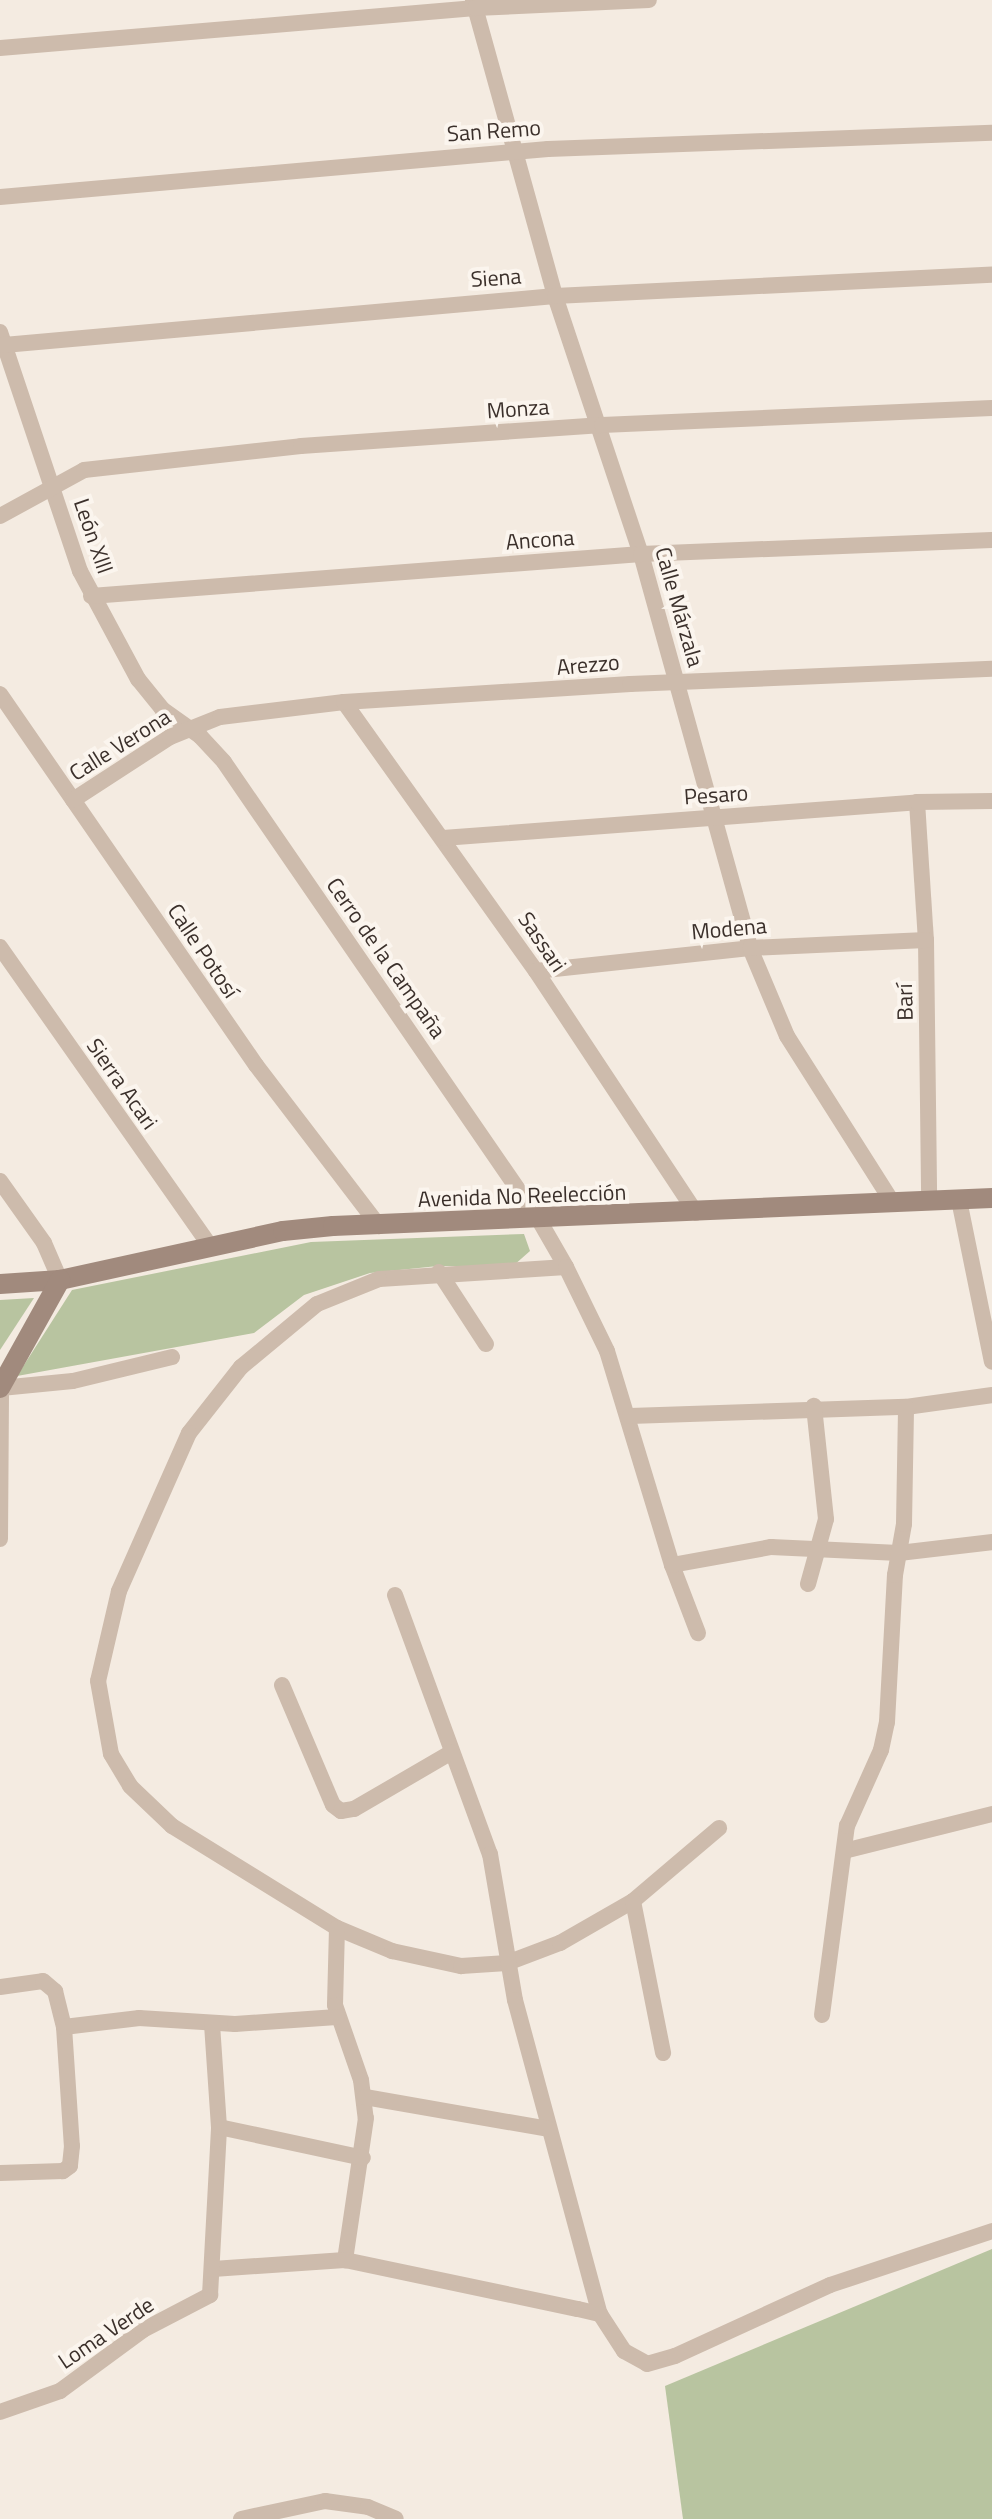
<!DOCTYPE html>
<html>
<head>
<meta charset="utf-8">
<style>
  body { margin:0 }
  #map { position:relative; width:992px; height:2519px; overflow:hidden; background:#f4ebe1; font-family:"Titillium Web",sans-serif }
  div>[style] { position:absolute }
  .green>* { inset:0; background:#b8c4a0 }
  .street>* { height:16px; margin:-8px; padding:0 8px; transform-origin:8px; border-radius:8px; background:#cdbbac }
  .secondary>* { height:20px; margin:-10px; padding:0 10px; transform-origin:10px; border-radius:10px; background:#a18a7d }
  span { translate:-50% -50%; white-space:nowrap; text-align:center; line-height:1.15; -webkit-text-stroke:8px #fbf5ee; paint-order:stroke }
  .street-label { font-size:22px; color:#3b302b }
</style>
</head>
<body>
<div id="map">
  <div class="green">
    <div style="clip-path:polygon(524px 1234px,530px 1251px,513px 1266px,438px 1266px,370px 1273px,304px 1295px,254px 1333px,17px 1376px,72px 1290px,311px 1242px)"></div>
    <div style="clip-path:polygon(34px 1298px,0 1350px,0 1300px)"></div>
    <div style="clip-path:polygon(992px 2249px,992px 2519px,683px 2519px,665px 2386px)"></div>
  </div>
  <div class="street">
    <div style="left:473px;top:0;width:307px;rotate:74.5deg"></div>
    <div style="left:555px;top:296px;width:272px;rotate:71.6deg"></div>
    <div style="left:641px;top:554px;width:409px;rotate:74.5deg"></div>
    <div style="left:750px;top:948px;width:95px;rotate:67.2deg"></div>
    <div style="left:787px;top:1036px;width:198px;rotate:57.6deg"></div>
    <div style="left:0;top:48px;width:477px;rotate:-4.8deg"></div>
    <div style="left:475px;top:8px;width:174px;rotate:-2.6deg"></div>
    <div style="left:0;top:197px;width:550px;rotate:-5.01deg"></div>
    <div style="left:548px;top:149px;width:444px;rotate:-2.1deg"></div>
    <div style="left:0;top:332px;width:252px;rotate:71.5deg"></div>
    <div style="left:80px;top:571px;width:123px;rotate:61.8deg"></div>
    <div style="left:138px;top:679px;width:38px;rotate:51deg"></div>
    <div style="left:162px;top:709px;width:47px;rotate:35.4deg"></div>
    <div style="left:200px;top:736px;width:35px;rotate:47deg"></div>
    <div style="left:224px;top:762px;width:556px;rotate:55.48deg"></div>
    <div style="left:539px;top:1220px;width:54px;rotate:60.1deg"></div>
    <div style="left:566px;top:1267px;width:187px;rotate:176.3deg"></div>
    <div style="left:379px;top:1279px;width:67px;rotate:158deg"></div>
    <div style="left:317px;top:1304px;width:99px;rotate:140.3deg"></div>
    <div style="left:241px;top:1367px;width:84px;rotate:128.2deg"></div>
    <div style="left:189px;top:1433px;width:173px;rotate:113.9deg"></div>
    <div style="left:119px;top:1591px;width:92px;rotate:103.1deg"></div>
    <div style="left:98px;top:1681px;width:74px;rotate:79.9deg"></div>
    <div style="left:111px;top:1754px;width:37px;rotate:59deg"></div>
    <div style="left:130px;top:1786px;width:58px;rotate:43.6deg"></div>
    <div style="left:172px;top:1826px;width:194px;rotate:31.7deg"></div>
    <div style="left:337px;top:1928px;width:60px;rotate:22.7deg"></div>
    <div style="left:392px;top:1951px;width:71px;rotate:12.3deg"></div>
    <div style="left:461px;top:1966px;width:46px;rotate:-3.7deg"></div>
    <div style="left:507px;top:1963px;width:57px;rotate:-20.7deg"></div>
    <div style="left:560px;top:1943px;width:84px;rotate:-29.9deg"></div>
    <div style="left:633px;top:1901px;width:113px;rotate:-40.3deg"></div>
    <div style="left:4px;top:345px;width:553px;rotate:-5.08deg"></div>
    <div style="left:555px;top:296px;width:438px;rotate:-2.8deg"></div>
    <div style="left:0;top:516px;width:96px;rotate:-28.7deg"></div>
    <div style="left:84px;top:470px;width:218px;rotate:-6.3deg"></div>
    <div style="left:301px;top:446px;width:302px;rotate:-4deg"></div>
    <div style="left:602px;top:425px;width:390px;rotate:-2.5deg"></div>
    <div style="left:91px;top:596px;width:552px;rotate:-4.37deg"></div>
    <div style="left:641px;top:554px;width:351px;rotate:-2.3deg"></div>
    <div style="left:0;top:694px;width:451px;rotate:55.4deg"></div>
    <div style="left:256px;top:1065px;width:203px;rotate:52.6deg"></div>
    <div style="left:344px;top:702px;width:330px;rotate:54.5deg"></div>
    <div style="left:536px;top:971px;width:290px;rotate:56.5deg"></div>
    <div style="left:73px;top:800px;width:116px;rotate:-33deg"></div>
    <div style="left:170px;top:737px;width:54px;rotate:-21.8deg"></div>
    <div style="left:220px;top:717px;width:125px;rotate:-6.9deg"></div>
    <div style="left:344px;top:702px;width:287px;rotate:-3.6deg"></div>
    <div style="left:630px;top:684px;width:362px;rotate:-2.4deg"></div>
    <div style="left:917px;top:802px;width:138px;rotate:86.3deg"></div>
    <div style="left:926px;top:940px;width:261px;rotate:89.3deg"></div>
    <div style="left:443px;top:838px;width:475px;rotate:-4.3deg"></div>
    <div style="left:917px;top:802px;width:75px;rotate:-0.8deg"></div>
    <div style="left:0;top:947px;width:365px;rotate:54.9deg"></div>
    <div style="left:536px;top:971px;width:215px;rotate:-6.1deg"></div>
    <div style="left:750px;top:948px;width:176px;rotate:-2.6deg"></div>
    <div style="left:0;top:1181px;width:76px;rotate:54.6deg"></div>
    <div style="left:44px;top:1243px;width:40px;rotate:66.6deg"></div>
    <div style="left:959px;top:1200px;width:165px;rotate:78.5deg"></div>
    <div style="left:566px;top:1267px;width:93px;rotate:64deg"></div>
    <div style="left:607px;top:1351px;width:224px;rotate:73.1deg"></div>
    <div style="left:672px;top:1565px;width:73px;rotate:69.1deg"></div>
    <div style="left:439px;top:1272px;width:86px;rotate:56.9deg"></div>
    <div style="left:630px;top:1416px;width:276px;rotate:-1.9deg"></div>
    <div style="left:906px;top:1407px;width:87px;rotate:-7.9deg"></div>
    <div style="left:0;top:1539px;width:151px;rotate:-89.6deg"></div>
    <div style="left:1px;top:1388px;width:72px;rotate:-5.6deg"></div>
    <div style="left:73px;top:1381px;width:102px;rotate:-13.6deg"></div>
    <div style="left:672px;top:1565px;width:101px;rotate:-10.3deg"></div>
    <div style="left:771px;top:1547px;width:128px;rotate:2.7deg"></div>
    <div style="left:899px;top:1553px;width:94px;rotate:-6.7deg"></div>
    <div style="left:808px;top:1584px;width:67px;rotate:-74.5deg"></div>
    <div style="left:826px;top:1519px;width:114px;rotate:-96.1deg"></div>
    <div style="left:395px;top:1595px;width:276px;rotate:69.9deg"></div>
    <div style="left:490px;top:1854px;width:148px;rotate:80.3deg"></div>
    <div style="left:515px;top:2000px;width:325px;rotate:74.9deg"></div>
    <div style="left:282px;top:1685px;width:130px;rotate:67deg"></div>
    <div style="left:333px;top:1805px;width:10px;rotate:37deg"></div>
    <div style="left:341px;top:1811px;width:13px;rotate:-9deg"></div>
    <div style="left:354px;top:1809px;width:113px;rotate:-30.2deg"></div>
    <div style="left:844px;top:1851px;width:153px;rotate:-14deg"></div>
    <div style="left:633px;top:1901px;width:155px;rotate:78.8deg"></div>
    <div style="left:337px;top:1928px;width:77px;rotate:91.5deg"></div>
    <div style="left:335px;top:2005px;width:79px;rotate:70.9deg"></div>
    <div style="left:361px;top:2080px;width:38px;rotate:83deg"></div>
    <div style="left:366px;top:2118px;width:144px;rotate:98.4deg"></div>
    <div style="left:0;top:1987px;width:43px;rotate:-7.9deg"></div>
    <div style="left:43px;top:1981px;width:16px;rotate:40deg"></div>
    <div style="left:55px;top:1991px;width:37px;rotate:76deg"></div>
    <div style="left:64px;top:2027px;width:119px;rotate:86.2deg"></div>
    <div style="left:72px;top:2146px;width:20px;rotate:96deg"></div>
    <div style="left:70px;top:2166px;width:9px;rotate:144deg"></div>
    <div style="left:63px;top:2171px;width:63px;rotate:178.2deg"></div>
    <div style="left:822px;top:2015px;width:191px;rotate:-82.5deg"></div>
    <div style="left:847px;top:1826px;width:83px;rotate:-65.9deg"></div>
    <div style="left:881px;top:1750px;width:29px;rotate:-78deg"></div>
    <div style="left:887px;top:1722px;width:147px;rotate:-86.9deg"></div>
    <div style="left:895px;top:1575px;width:52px;rotate:-80deg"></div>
    <div style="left:904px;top:1524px;width:117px;rotate:-89deg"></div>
    <div style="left:64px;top:2027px;width:76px;rotate:-6.8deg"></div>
    <div style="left:139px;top:2018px;width:96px;rotate:3.6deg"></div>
    <div style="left:235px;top:2024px;width:102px;rotate:-3.9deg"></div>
    <div style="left:365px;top:2097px;width:186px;rotate:9.9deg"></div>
    <div style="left:219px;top:2127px;width:147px;rotate:12.1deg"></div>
    <div style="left:213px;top:2269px;width:132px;rotate:-3.9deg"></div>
    <div style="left:345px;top:2260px;width:238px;rotate:11.9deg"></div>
    <div style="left:578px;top:2309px;width:23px;rotate:13deg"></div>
    <div style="left:600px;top:2314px;width:44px;rotate:57deg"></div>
    <div style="left:624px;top:2351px;width:26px;rotate:29deg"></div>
    <div style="left:647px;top:2364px;width:29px;rotate:-16deg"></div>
    <div style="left:675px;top:2356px;width:170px;rotate:-24.6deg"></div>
    <div style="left:830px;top:2285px;width:171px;rotate:-18.4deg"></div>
    <div style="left:0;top:2412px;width:64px;rotate:-19.3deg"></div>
    <div style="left:60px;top:2391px;width:103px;rotate:-36.3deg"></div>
    <div style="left:143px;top:2330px;width:76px;rotate:-27.6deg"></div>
    <div style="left:210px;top:2295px;width:168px;rotate:-86.9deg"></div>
    <div style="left:219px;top:2127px;width:103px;rotate:-93.9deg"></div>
    <div style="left:241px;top:2519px;width:86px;rotate:-12.1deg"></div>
    <div style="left:325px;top:2501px;width:43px;rotate:7.9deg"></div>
    <div style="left:368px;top:2507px;width:30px;rotate:23deg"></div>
  </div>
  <div class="secondary">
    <div style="left:0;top:1284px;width:60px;rotate:-3.8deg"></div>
    <div style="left:60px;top:1280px;width:228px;rotate:-12.4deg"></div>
    <div style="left:283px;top:1231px;width:50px;rotate:-5.7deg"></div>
    <div style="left:333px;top:1226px;width:660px;rotate:-2.43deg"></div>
    <div style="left:0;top:1388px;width:124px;rotate:-60.9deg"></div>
  </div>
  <div class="street-label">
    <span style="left:494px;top:131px;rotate:-4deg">San Remo</span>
    <span style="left:496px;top:278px;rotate:-4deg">Siena</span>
    <span style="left:518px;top:409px;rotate:-4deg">Monza</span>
    <span style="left:93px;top:536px;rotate:71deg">León Xlll</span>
    <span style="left:540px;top:540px;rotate:-4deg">Ancona</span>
    <span style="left:679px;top:607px;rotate:74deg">Calle Márzala</span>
    <span style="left:588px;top:665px;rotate:-5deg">Arezzo</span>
    <span style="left:120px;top:745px;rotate:-32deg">Calle Verona</span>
    <span style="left:716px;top:795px;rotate:-4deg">Pesaro</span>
    <span style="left:729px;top:929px;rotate:-5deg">Modena</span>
    <span style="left:542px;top:942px;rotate:56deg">Sassari</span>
    <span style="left:203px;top:951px;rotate:56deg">Calle Potosí</span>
    <span style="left:386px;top:958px;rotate:55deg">Cerro de la Campaña</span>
    <span style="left:905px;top:1002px;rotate:-91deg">Barí</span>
    <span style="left:122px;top:1084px;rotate:55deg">Sierra Acari</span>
    <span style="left:522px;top:1196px;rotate:-2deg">Avenida No Reelección</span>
    <span style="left:106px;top:2333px;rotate:-34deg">Loma Verde</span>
  </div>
</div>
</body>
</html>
